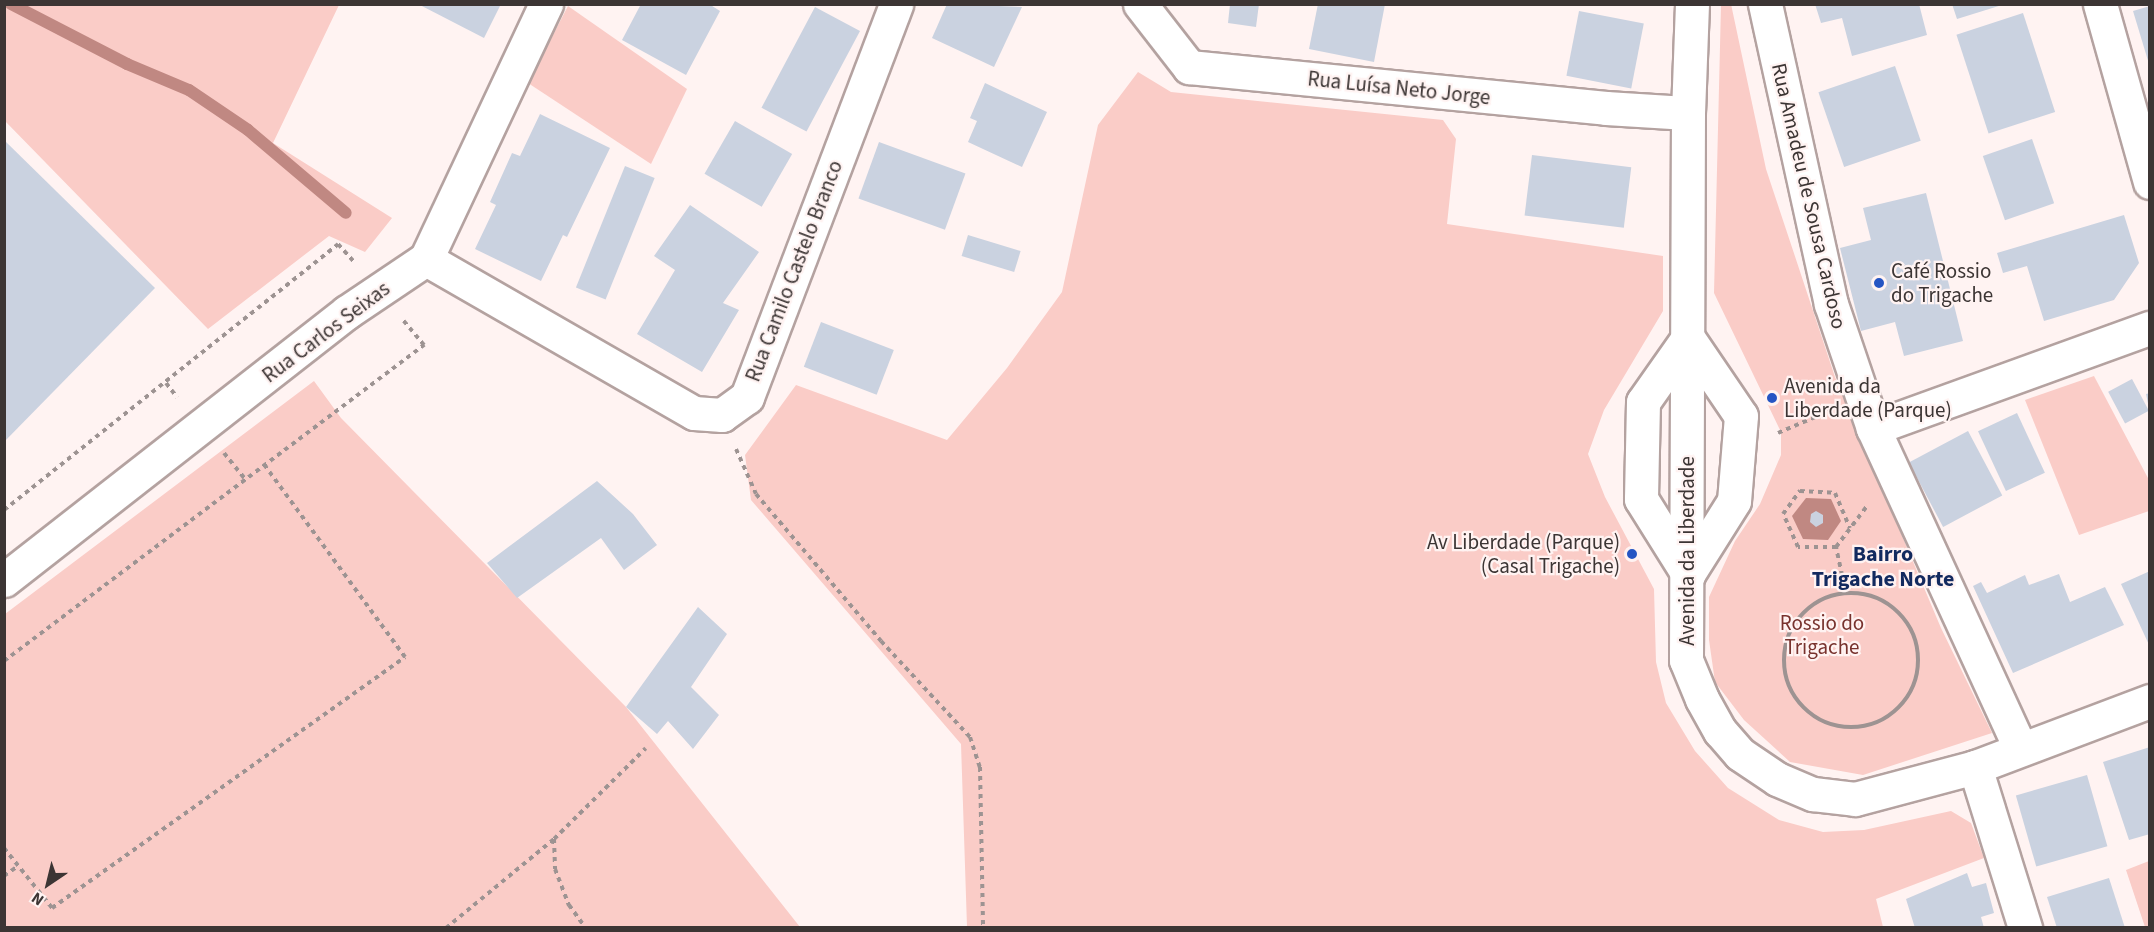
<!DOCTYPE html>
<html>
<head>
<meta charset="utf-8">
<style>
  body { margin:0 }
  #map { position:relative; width:2154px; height:932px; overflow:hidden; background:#fff3f2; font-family:"Source Sans 3",sans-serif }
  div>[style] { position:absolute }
  .green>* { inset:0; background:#faccc7 }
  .water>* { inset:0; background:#c08882 }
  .stream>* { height:12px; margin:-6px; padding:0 6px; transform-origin:6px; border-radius:6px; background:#c08882 }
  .building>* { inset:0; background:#cad2e0; transform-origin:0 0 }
  .path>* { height:4px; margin-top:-2px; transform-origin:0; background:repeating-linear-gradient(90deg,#9d9392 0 4.5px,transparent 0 9px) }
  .path>.ring { margin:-2px; padding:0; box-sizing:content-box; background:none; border:4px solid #9d9392; border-radius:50% }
  .roads { filter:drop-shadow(2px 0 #b4a2a0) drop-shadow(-2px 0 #b4a2a0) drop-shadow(0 2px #b4a2a0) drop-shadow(0 -2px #b4a2a0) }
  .minor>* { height:33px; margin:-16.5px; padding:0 16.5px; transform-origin:16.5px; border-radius:16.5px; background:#fff }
  .dots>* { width:16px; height:16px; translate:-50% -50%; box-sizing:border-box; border:3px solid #fff3f2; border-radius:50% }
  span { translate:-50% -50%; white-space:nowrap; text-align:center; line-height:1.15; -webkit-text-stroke:4.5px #fff3f2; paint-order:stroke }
  .street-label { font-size:21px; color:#3c3534 }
  .poi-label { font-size:21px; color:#3c3534 }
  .left { translate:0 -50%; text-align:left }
  .right { translate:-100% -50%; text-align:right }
  .park-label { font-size:21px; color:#78322d }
  .neighbourhood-label { font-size:22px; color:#122a5f; font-weight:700 }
  .frame { position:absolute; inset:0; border:6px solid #3c3534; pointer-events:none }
  .north { position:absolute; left:18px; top:854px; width:60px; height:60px; -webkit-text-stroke:4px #fff3f2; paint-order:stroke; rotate:215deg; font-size:16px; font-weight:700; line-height:24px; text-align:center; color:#3c3534 }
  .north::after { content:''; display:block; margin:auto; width:21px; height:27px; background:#3c3534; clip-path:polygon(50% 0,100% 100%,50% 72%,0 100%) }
</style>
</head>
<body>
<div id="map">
  <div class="green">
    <div style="clip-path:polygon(5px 4px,339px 5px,273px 143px,392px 218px,365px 252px,329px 236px,208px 329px,5px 121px)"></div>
    <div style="clip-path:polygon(1731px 4px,1766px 169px,1835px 377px,1941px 628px,1992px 733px,1863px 775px,1790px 762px,1744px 720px,1715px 682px,1709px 640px,1709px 597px,1735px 541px,1760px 504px,1781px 455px,1781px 432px,1714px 293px,1721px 5px)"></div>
    <div style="clip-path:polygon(568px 6px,687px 89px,651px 164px,528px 83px)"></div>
    <div style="clip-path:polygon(1138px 72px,1171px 92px,1443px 120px,1456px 139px,1447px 224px,1663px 256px,1663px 311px,1604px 410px,1588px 454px,1605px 497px,1654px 589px,1656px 662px,1666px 703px,1695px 751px,1728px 788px,1779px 820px,1823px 832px,1864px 830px,1951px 811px,1971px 823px,1984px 858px,1876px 899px,1883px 927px,967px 927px,961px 744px,751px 500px,745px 455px,796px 385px,947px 440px,1007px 368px,1062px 292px,1098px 125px)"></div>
    <div style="clip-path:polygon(2094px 376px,2149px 480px,2149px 511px,2079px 535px,2025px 400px)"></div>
    <div style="clip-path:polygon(314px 381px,341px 418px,626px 707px,800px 927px,5px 928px,5px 614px)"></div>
    <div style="clip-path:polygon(2149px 861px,2149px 927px,2145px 927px,2126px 870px)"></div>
  </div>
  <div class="water">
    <div style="clip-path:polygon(1806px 498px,1831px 499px,1841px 521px,1828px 540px,1803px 539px,1792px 516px)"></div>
  </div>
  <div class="stream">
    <div style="left:11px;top:4px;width:131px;rotate:27.3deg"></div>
    <div style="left:127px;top:64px;width:67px;rotate:22.8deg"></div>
    <div style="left:189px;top:90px;width:71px;rotate:34.1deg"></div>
    <div style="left:248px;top:130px;width:128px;rotate:40.3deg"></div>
  </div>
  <div class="building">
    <div style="clip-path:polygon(418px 4px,501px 4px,484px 38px)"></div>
    <div style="clip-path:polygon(641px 4px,709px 4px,720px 11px,686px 75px,622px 40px)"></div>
    <div style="clip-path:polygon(947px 4px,1022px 7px,994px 67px,932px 38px)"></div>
    <div style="clip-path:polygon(1230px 4px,1259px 4px,1256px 27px,1228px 23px)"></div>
    <div style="clip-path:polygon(1318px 4px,1385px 4px,1374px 62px,1309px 49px)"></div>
    <div style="clip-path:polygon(1815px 4px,1919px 4px,1927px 35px,1852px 56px,1842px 18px,1821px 23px)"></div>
    <div style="clip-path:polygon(1952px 4px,2002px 4px,2002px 5px,1957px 19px)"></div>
    <div style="clip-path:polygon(2150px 6px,2150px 64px,2149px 64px,2133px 11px)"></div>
    <div style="left:815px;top:7px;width:51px;height:114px;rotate:28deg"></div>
    <div style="left:1579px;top:11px;width:66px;height:66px;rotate:11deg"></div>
    <div style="left:2023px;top:13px;width:104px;height:70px;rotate:72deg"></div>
    <div style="left:1895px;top:66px;width:79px;height:81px;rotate:71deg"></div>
    <div style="clip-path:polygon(985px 83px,1047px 112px,1022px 167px,968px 142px,977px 121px,970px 118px)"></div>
    <div style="clip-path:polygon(540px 114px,610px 148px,567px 237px,563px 235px,541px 281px,475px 249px,496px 205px,490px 202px,512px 153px,520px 156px)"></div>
    <div style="left:735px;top:121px;width:66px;height:61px;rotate:30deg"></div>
    <div style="left:2032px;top:139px;width:68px;height:52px;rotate:71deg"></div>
    <div style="clip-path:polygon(4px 140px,155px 288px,4px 442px)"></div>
    <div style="left:879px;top:142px;width:92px;height:60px;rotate:20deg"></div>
    <div style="left:1532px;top:155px;width:100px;height:61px;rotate:7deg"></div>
    <div style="left:625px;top:166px;width:32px;height:131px;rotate:22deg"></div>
    <div style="clip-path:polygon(1926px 193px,1963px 341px,1904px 356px,1895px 322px,1861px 331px,1840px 248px,1871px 240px,1863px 208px)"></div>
    <div style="clip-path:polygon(690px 205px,759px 252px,723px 303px,739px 310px,702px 372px,637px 334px,675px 270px,654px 256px)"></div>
    <div style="clip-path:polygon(2124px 215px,2139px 263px,2114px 300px,2044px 321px,2027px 266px,2003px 273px,1997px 253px)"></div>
    <div style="left:968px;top:235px;width:55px;height:22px;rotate:17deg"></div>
    <div style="left:821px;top:322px;width:78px;height:48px;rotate:21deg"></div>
    <div style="left:2132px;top:379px;width:36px;height:27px;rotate:62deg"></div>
    <div style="clip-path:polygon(2150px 393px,2150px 408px,2149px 408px,2146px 394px)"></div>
    <div style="left:2017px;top:413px;width:66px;height:43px;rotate:65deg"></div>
    <div style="left:1968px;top:431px;width:73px;height:67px;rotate:62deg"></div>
    <div style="clip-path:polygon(597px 481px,633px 514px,657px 545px,624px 570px,601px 538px,517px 598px,487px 563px)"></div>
    <div style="clip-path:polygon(1816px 511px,1823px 515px,1823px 523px,1816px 527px,1810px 522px,1811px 514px)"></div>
    <div style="clip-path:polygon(2150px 571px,2150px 647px,2121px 584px)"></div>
    <div style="clip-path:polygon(2059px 574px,2070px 602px,2105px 587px,2124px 625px,2013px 673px,1973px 586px,1981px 582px,1987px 593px,2025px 575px,2029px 585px)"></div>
    <div style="clip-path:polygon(698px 607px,727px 634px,691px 687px,719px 715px,693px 749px,668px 721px,657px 734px,626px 707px)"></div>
    <div style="clip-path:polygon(2150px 747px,2150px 834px,2129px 840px,2103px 762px)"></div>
    <div style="left:2087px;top:775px;width:74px;height:74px;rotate:74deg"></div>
    <div style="clip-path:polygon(1967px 873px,1972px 887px,1986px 883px,1994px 913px,1981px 917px,1984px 928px,1915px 928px,1906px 899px)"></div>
    <div style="clip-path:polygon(2109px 878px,2125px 928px,2057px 928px,2047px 897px)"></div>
  </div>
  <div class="path">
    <div style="left:166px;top:383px;width:18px;rotate:52deg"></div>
    <div style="left:1778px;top:433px;width:56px;rotate:-23.3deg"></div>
    <div style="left:736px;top:449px;width:49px;rotate:66deg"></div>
    <div style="left:756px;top:494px;width:193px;rotate:49.6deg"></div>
    <div style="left:881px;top:641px;width:131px;rotate:47.2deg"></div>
    <div style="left:970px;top:737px;width:32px;rotate:72deg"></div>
    <div style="left:980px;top:767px;width:161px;rotate:88.9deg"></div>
    <div style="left:224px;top:453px;width:32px;rotate:51deg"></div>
    <div style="left:4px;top:510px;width:427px;rotate:-38.5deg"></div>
    <div style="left:338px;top:244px;width:24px;rotate:48deg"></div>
    <div style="left:1836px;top:547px;width:38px;rotate:180deg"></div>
    <div style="left:1798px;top:547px;width:36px;rotate:-114deg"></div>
    <div style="left:1783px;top:514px;width:29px;rotate:-54deg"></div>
    <div style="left:1800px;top:491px;width:35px;rotate:3deg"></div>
    <div style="left:1835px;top:493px;width:38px;rotate:67deg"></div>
    <div style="left:1846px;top:593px;width:47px;rotate:-102.3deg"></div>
    <div style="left:1836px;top:547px;width:51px;rotate:-52.9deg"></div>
    <div class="ring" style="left:1784px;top:593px;width:130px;height:130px"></div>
    <div style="left:4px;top:661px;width:526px;rotate:-36.96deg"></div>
    <div style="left:424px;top:345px;width:34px;rotate:-130deg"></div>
    <div style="left:554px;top:839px;width:30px;rotate:88deg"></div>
    <div style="left:555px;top:869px;width:39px;rotate:69deg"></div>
    <div style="left:569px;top:905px;width:29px;rotate:54deg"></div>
    <div style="left:4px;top:848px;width:77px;rotate:51.3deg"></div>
    <div style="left:52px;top:908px;width:433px;rotate:-35.4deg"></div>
    <div style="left:405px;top:657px;width:239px;rotate:-126.2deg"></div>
    <div style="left:4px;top:876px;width:17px;rotate:-36deg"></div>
    <div style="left:446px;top:928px;width:140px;rotate:-39.5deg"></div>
    <div style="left:554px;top:839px;width:129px;rotate:-44.7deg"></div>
  </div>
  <div class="roads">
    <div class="minor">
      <div style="left:1140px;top:4px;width:80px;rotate:52.1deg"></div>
      <div style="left:1189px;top:67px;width:419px;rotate:5.6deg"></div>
      <div style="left:1606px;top:108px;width:82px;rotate:3.5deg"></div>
      <div style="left:1692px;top:4px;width:109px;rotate:92.1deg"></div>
      <div style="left:1688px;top:113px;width:547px;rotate:90.21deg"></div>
      <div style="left:1686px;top:660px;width:42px;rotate:67.7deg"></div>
      <div style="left:1702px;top:699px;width:37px;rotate:61deg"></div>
      <div style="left:1720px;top:731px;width:30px;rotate:49deg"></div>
      <div style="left:1740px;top:754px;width:45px;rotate:34deg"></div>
      <div style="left:1777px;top:779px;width:39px;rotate:23deg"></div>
      <div style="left:1813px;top:794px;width:42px;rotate:6.8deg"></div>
      <div style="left:1855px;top:799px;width:124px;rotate:-14.9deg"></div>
      <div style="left:1975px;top:767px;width:187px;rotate:-20.7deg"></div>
      <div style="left:1765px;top:4px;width:307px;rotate:77.6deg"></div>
      <div style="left:1831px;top:304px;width:131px;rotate:71.3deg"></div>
      <div style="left:1873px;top:428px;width:352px;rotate:65.3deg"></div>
      <div style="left:2100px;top:4px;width:185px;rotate:74.3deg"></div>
      <div style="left:426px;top:259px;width:309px;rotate:29.9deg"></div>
      <div style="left:694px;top:413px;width:28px;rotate:4deg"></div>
      <div style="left:722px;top:415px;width:31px;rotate:-36deg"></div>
      <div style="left:747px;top:397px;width:420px;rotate:-69.2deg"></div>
      <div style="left:1688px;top:338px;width:94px;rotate:55.8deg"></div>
      <div style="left:1741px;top:416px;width:85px;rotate:94.7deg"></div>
      <div style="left:1734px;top:501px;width:86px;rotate:122.2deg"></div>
      <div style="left:1688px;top:338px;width:78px;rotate:125.1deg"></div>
      <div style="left:1643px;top:402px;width:97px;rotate:91.2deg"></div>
      <div style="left:1641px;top:499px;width:89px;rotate:57.9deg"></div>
      <div style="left:1873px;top:428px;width:294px;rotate:-19.9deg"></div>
      <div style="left:4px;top:580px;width:435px;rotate:-38deg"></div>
      <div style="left:347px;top:312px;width:95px;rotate:-33.9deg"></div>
      <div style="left:426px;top:259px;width:282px;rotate:-64.8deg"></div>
      <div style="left:1975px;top:767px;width:169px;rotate:72.7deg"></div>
    </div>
  </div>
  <div class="dots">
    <div style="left:1879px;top:283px;background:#2555c3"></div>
    <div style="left:1772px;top:398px;background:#2555c3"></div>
    <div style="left:1632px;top:554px;background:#2555c3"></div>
  </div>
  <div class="street-label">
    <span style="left:1399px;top:88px;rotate:6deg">Rua Luísa Neto Jorge</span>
    <span style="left:1809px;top:196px;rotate:77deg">Rua Amadeu de Sousa Cardoso</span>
    <span style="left:794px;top:271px;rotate:-69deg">Rua Camilo Castelo Branco</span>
    <span style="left:326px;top:332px;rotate:-37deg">Rua Carlos Seixas</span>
    <span style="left:1687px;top:551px;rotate:-90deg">Avenida da Liberdade</span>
  </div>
  <div class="poi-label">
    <span class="left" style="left:1891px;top:283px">Café Rossio<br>do Trigache</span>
    <span class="left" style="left:1784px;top:398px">Avenida da<br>Liberdade (Parque)</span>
    <span class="right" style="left:1620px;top:554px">Av Liberdade (Parque)<br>(Casal Trigache)</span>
  </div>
  <div class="park-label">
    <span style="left:1822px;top:635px">Rossio do<br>Trigache</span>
  </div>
  <div class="neighbourhood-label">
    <span style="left:1883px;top:567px">Bairro<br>Trigache Norte</span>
  </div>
  <div class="frame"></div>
  <div class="north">N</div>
</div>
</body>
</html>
